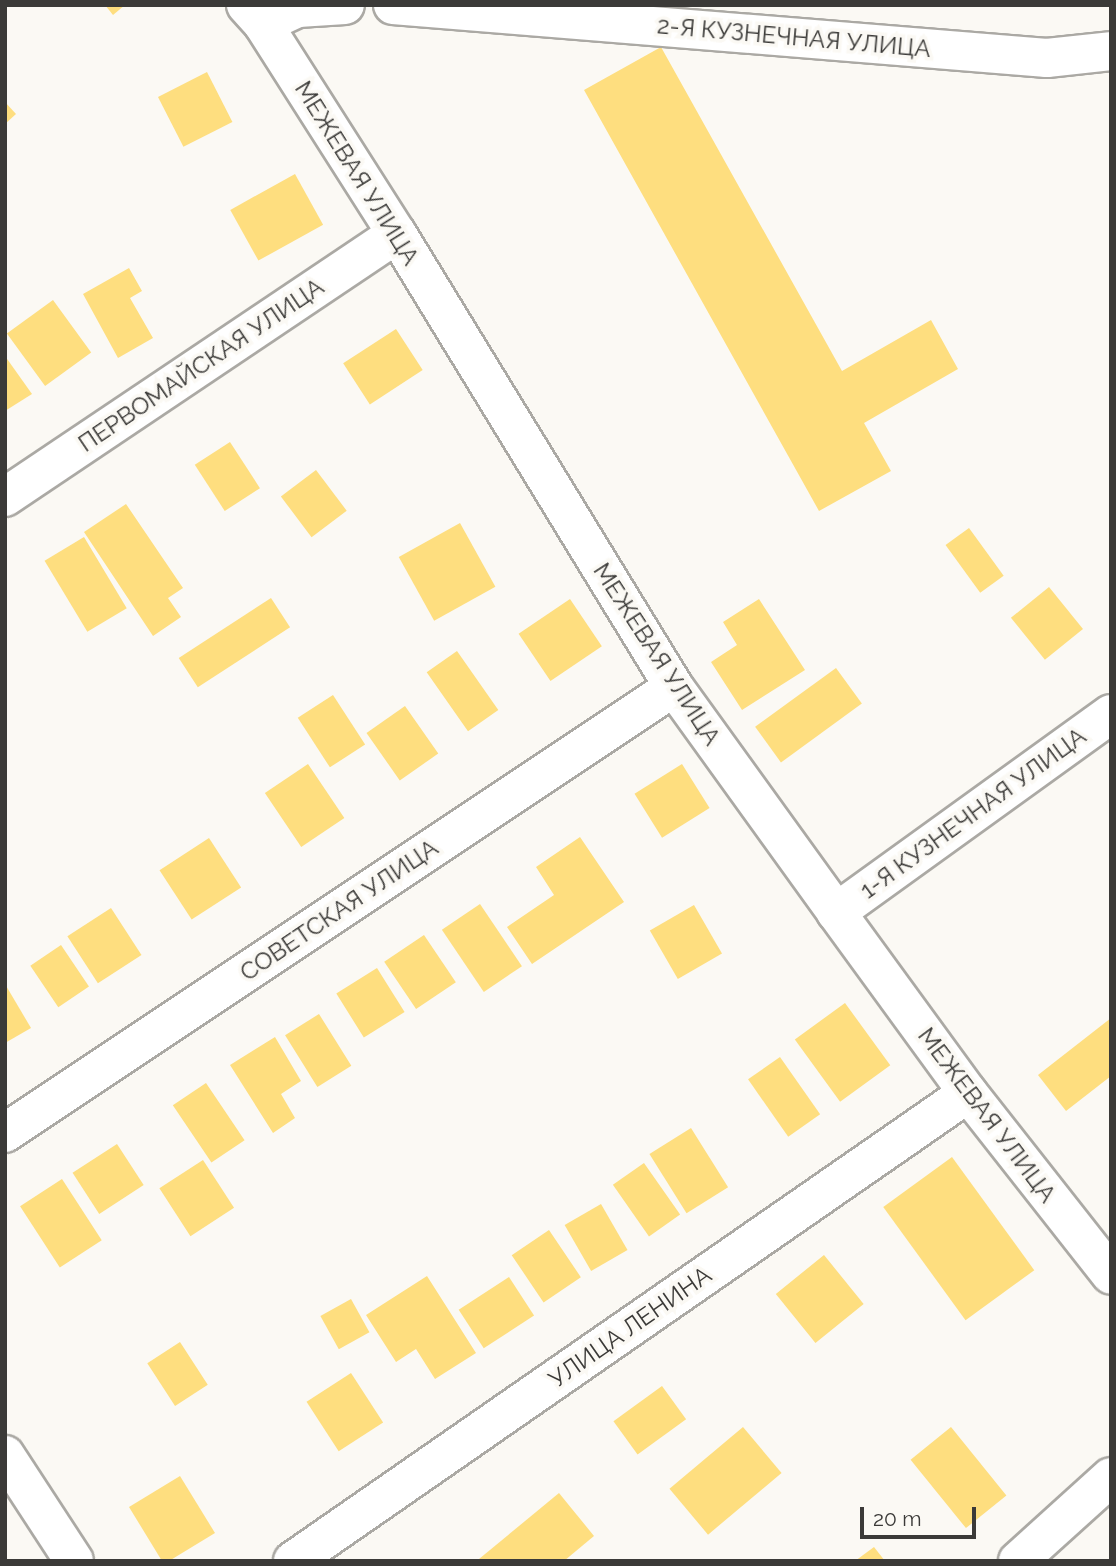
<!DOCTYPE html>
<html>
<head>
<meta charset="utf-8">
<style>
  body { margin:0 }
  #map { position:relative; width:1116px; height:1566px; overflow:hidden; background:#fbf9f4; font-family:Raleway,sans-serif }
  div>[style] { position:absolute }
  .building>* { inset:0; background:#fede7f; transform-origin:0 0 }
  .roads { filter:drop-shadow(2px 0 #aba9a4) drop-shadow(-2px 0 #aba9a4) drop-shadow(0 2px #aba9a4) drop-shadow(0 -2px #aba9a4) }
  .street>* { height:38px; margin:-19px; padding:0 19px; transform-origin:19px; border-radius:19px; background:#fff }
  .secondary>* { height:38px; margin:-19px; padding:0 19px; transform-origin:19px; border-radius:19px; background:#fff }
  span { translate:-50% -50%; white-space:nowrap; text-align:center; line-height:1.15; -webkit-text-stroke:7px #fbf9f4; paint-order:stroke }
  .street-label { font-size:24px; color:#3b3a38 }
  .frame { position:absolute; inset:0; border:7px solid #3b3a38; pointer-events:none }
  .scale { position:absolute; left:860px; top:1507px; width:116px; height:32px; box-sizing:border-box; border:4px solid #3b3a38; border-top:0; padding-left:9px; font-size:21px; line-height:24px; white-space:nowrap; color:#3b3a38; -webkit-text-stroke:5px #fbf9f4; paint-order:stroke }
</style>
</head>
<body>
<div id="map">
  <div class="building">
    <div style="clip-path:polygon(105px 5px,125px 5px,113px 15px)"></div>
    <div style="clip-path:polygon(661px 47px,842px 371px,931px 320px,958px 369px,864px 423px,891px 471px,819px 511px,584px 90px)"></div>
    <div style="left:207px;top:72px;width:56px;height:55px;rotate:63deg"></div>
    <div style="clip-path:polygon(5px 102px,16px 114px,5px 124px)"></div>
    <div style="left:295px;top:174px;width:58px;height:74px;rotate:61deg"></div>
    <div style="clip-path:polygon(129px 268px,142px 291px,130px 298px,153px 338px,118px 358px,83px 294px)"></div>
    <div style="left:53px;top:300px;width:65px;height:57px;rotate:54deg"></div>
    <div style="left:396px;top:329px;width:49px;height:63px;rotate:57deg"></div>
    <div style="clip-path:polygon(5px 356px,32px 394px,5px 411px)"></div>
    <div style="left:230px;top:442px;width:55px;height:42px;rotate:57deg"></div>
    <div style="left:316px;top:470px;width:51px;height:44px;rotate:53deg"></div>
    <div style="clip-path:polygon(126px 504px,183px 588px,168px 598px,181px 617px,153px 636px,84px 532px)"></div>
    <div style="left:460px;top:523px;width:73px;height:70px;rotate:61deg"></div>
    <div style="left:969px;top:528px;width:59px;height:29px;rotate:54deg"></div>
    <div style="left:84px;top:537px;width:83px;height:46px;rotate:59deg"></div>
    <div style="left:1049px;top:587px;width:54px;height:49px;rotate:51deg"></div>
    <div style="left:271px;top:598px;width:35px;height:110px;rotate:57deg"></div>
    <div style="left:570px;top:599px;width:57px;height:62px;rotate:56deg"></div>
    <div style="clip-path:polygon(759px 599px,805px 670px,742px 710px,711px 662px,737px 645px,723px 622px)"></div>
    <div style="left:457px;top:651px;width:72px;height:37px;rotate:55deg"></div>
    <div style="left:836px;top:668px;width:44px;height:100px;rotate:54deg"></div>
    <div style="left:333px;top:695px;width:59px;height:42px;rotate:57deg"></div>
    <div style="left:405px;top:706px;width:58px;height:47px;rotate:55deg"></div>
    <div style="left:308px;top:764px;width:65px;height:52px;rotate:56deg"></div>
    <div style="left:682px;top:764px;width:52px;height:56px;rotate:58deg"></div>
    <div style="clip-path:polygon(580px 837px,624px 902px,532px 964px,507px 927px,554px 895px,536px 867px)"></div>
    <div style="left:209px;top:838px;width:59px;height:59px;rotate:57deg"></div>
    <div style="left:480px;top:904px;width:75px;height:46px;rotate:56deg"></div>
    <div style="left:694px;top:905px;width:56px;height:51px;rotate:60deg"></div>
    <div style="left:111px;top:908px;width:56px;height:52px;rotate:57deg"></div>
    <div style="left:424px;top:935px;width:57px;height:48px;rotate:56deg"></div>
    <div style="left:61px;top:945px;width:50px;height:37px;rotate:56deg"></div>
    <div style="left:377px;top:968px;width:52px;height:48px;rotate:58deg"></div>
    <div style="clip-path:polygon(5px 984px,31px 1028px,5px 1043px)"></div>
    <div style="left:845px;top:1003px;width:77px;height:62px;rotate:54deg"></div>
    <div style="left:319px;top:1014px;width:61px;height:40px;rotate:58deg"></div>
    <div style="clip-path:polygon(1111px 1018px,1111px 1076px,1066px 1111px,1038px 1075px)"></div>
    <div style="clip-path:polygon(275px 1037px,301px 1081px,281px 1094px,295px 1118px,273px 1133px,230px 1065px)"></div>
    <div style="left:780px;top:1057px;width:70px;height:39px;rotate:55deg"></div>
    <div style="left:206px;top:1083px;width:69px;height:40px;rotate:56deg"></div>
    <div style="left:691px;top:1128px;width:70px;height:49px;rotate:58deg"></div>
    <div style="left:117px;top:1144px;width:49px;height:53px;rotate:57deg"></div>
    <div style="left:952px;top:1157px;width:140px;height:85px;rotate:54deg"></div>
    <div style="left:203px;top:1160px;width:57px;height:52px;rotate:57deg"></div>
    <div style="left:644px;top:1163px;width:63px;height:38px;rotate:55deg"></div>
    <div style="left:62px;top:1179px;width:73px;height:50px;rotate:57deg"></div>
    <div style="left:601px;top:1204px;width:53px;height:42px;rotate:60deg"></div>
    <div style="left:549px;top:1230px;width:57px;height:45px;rotate:56deg"></div>
    <div style="left:824px;top:1255px;width:63px;height:62px;rotate:51deg"></div>
    <div style="clip-path:polygon(427px 1276px,476px 1353px,435px 1379px,416px 1349px,396px 1362px,366px 1315px)"></div>
    <div style="left:509px;top:1277px;width:46px;height:60px;rotate:57deg"></div>
    <div style="left:351px;top:1299px;width:38px;height:35px;rotate:61deg"></div>
    <div style="left:180px;top:1342px;width:51px;height:39px;rotate:57deg"></div>
    <div style="left:351px;top:1373px;width:59px;height:53px;rotate:57deg"></div>
    <div style="left:662px;top:1386px;width:41px;height:60px;rotate:54deg"></div>
    <div style="left:743px;top:1427px;width:60px;height:96px;rotate:50deg"></div>
    <div style="left:951px;top:1427px;width:88px;height:52px;rotate:51deg"></div>
    <div style="clip-path:polygon(180px 1476px,215px 1533px,169px 1561px,162px 1561px,129px 1507px)"></div>
    <div style="clip-path:polygon(559px 1493px,594px 1536px,564px 1561px,481px 1561px,479px 1559px)"></div>
    <div style="clip-path:polygon(874px 1547px,885px 1561px,855px 1561px)"></div>
  </div>
  <div class="roads">
    <div class="street">
      <div style="left:246px;top:5px;width:25px;rotate:48deg"></div>
      <div style="left:263px;top:24px;width:249px;rotate:57.5deg"></div>
      <div style="left:397px;top:234px;width:531px;rotate:58.56deg"></div>
      <div style="left:674px;top:687px;width:277px;rotate:54.2deg"></div>
      <div style="left:393px;top:5px;width:656px;rotate:4.63deg"></div>
      <div style="left:1047px;top:58px;width:64px;rotate:-6.2deg"></div>
      <div style="left:263px;top:24px;width:38px;rotate:-25deg"></div>
      <div style="left:298px;top:8px;width:47px;rotate:-3.7deg"></div>
      <div style="left:5px;top:497px;width:472px;rotate:-33.9deg"></div>
      <div style="left:5px;top:1133px;width:804px;rotate:-33.69deg"></div>
      <div style="left:5px;top:1455px;width:126px;rotate:56.9deg"></div>
      <div style="left:293px;top:1561px;width:821px;rotate:-34.73deg"></div>
    </div>
    <div class="secondary">
      <div style="left:1111px;top:714px;width:339px;rotate:144.2deg"></div>
      <div style="left:836px;top:912px;width:224px;rotate:53.9deg"></div>
      <div style="left:968px;top:1093px;width:231px;rotate:51.8deg"></div>
      <div style="left:1018px;top:1561px;width:125px;rotate:-42.1deg"></div>
    </div>
  </div>
  <div class="street-label">
    <span style="left:794px;top:37px;rotate:5deg">2-Я КУЗНЕЧНАЯ УЛИЦА</span>
    <span style="left:357px;top:173px;rotate:58deg">МЕЖЕВАЯ УЛИЦА</span>
    <span style="left:201px;top:365px;rotate:-34deg">ПЕРВОМАЙСКАЯ УЛИЦА</span>
    <span style="left:657px;top:654px;rotate:57deg">МЕЖЕВАЯ УЛИЦА</span>
    <span style="left:973px;top:813px;rotate:-36deg">1-Я КУЗНЕЧНАЯ УЛИЦА</span>
    <span style="left:339px;top:910px;rotate:-34deg">СОВЕТСКАЯ УЛИЦА</span>
    <span style="left:987px;top:1115px;rotate:53deg">МЕЖЕВАЯ УЛИЦА</span>
    <span style="left:630px;top:1327px;rotate:-35deg">УЛИЦА ЛЕНИНА</span>
  </div>
  <div class="frame"></div>
  <div class="scale">20 m</div>
</div>
</body>
</html>
